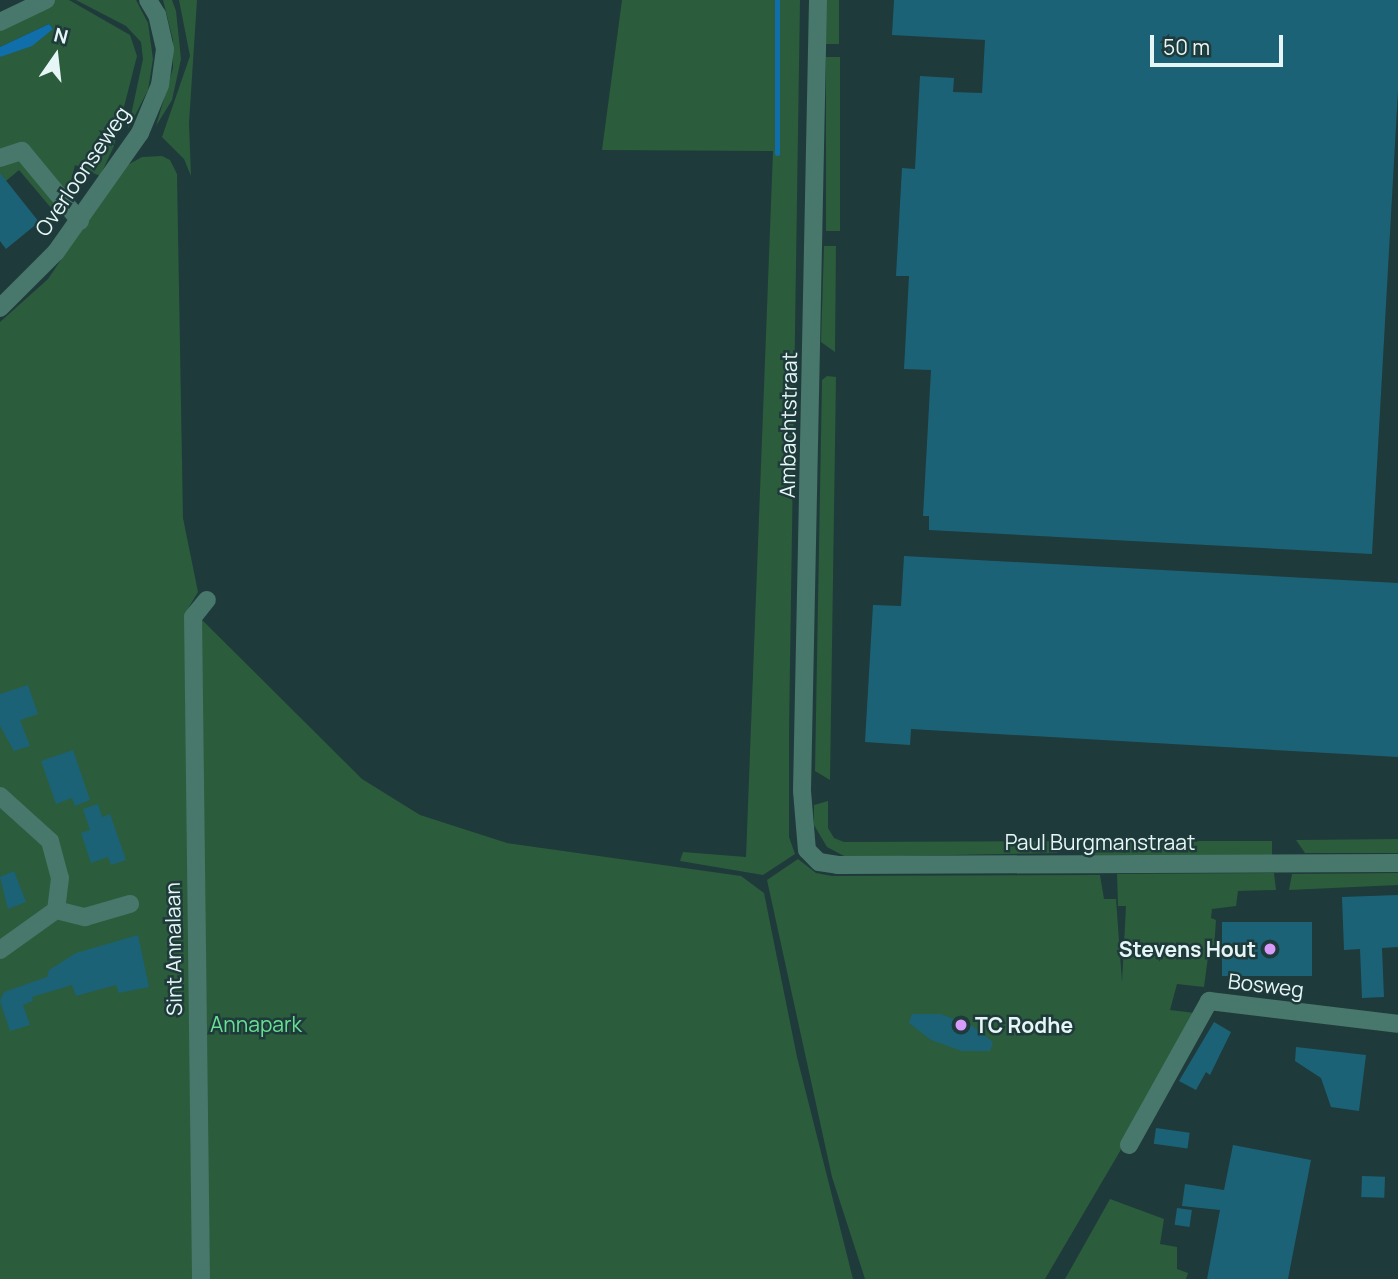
<!DOCTYPE html>
<html>
<head>
<meta charset="utf-8">
<style>
  body { margin:0 }
  #map { position:relative; width:1398px; height:1279px; overflow:hidden; background:#1f3a3b; font-family:Manrope,sans-serif }
  div>[style] { position:absolute }
  .green>* { inset:0; background:#2b5c3c; transform-origin:0 0 }
  .water>* { inset:0; background:#106fab }
  .stream>* { height:5px; margin:-2.5px; padding:0 2.5px; transform-origin:2.5px; border-radius:2.5px; background:#106fab }
  .building>* { inset:0; background:#1c6276; transform-origin:0 0 }
  .minor>* { height:18px; margin:-9px; padding:0 9px; transform-origin:9px; border-radius:9px; background:#48776b }
  .dots>* { width:19px; height:19px; translate:-50% -50%; box-sizing:border-box; border:4px solid #1f3a3b; border-radius:50% }
  span { translate:-50% -50%; white-space:nowrap; text-align:center; line-height:1.15; -webkit-text-stroke:5px #1f3a3b; paint-order:stroke }
  .street-label { font-size:21px; color:#e6f6f6 }
  .poi-label { font-size:21px; color:#e6f6f6; font-weight:700 }
  .right { translate:-100% -50%; text-align:right }
  .left { translate:0 -50%; text-align:left }
  .park-label { font-size:21px; color:#68e093 }
  .north { position:absolute; left:21px; top:21px; width:70px; height:70px; -webkit-text-stroke:5px #1f3a3b; paint-order:stroke; rotate:14deg; font-size:19px; font-weight:700; line-height:28px; text-align:center; color:#e6f6f6 }
  .north::after { content:''; display:block; margin:auto; width:24px; height:32px; background:#e6f6f6; clip-path:polygon(50% 0,100% 100%,50% 72%,0 100%) }
  .scale { position:absolute; left:1150px; top:35px; width:133px; height:32px; box-sizing:border-box; border:4px solid #e6f6f6; border-top:0; padding-left:9px; font-size:21px; line-height:24px; white-space:nowrap; color:#e6f6f6; -webkit-text-stroke:5px #1f3a3b; paint-order:stroke }
</style>
</head>
<body>
<div id="map">
  <div class="green">
    <div style="clip-path:polygon(50px 0,69px 0,130px 35px,137px 56px,114px 146px,100px 176px,75px 165px,67px 197px,26px 145px,0 153px,0 57px,53px 29px,49px 24px,0 47px,0 28px)"></div>
    <div style="clip-path:polygon(76px 0,136px 0,148px 23px,153px 59px,148px 90px,128px 129px,143px 59px,141px 42px,126px 26px)"></div>
    <div style="clip-path:polygon(163px 0,172px 0,176px 11px,181px 59px,172px 100px,156px 126px,173px 68px,173px 40px)"></div>
    <div style="clip-path:polygon(179px 0,197px 0,189px 123px,191px 176px,184px 159px,162px 137px,190px 56px)"></div>
    <div style="clip-path:polygon(622px 0,800px 0,789px 731px,789px 837px,795px 854px,763px 875px,680px 861px,683px 852px,746px 857px,773px 151px,602px 150px)"></div>
    <div style="left:824px;top:0;width:15px;height:44px"></div>
    <div style="left:826px;top:57px;width:14px;height:174px"></div>
    <div style="clip-path:polygon(162px 156px,170px 160px,177px 174px,183px 518px,198px 592px,189px 607px,362px 779px,420px 815px,507px 843px,741px 876px,764px 893px,797px 1057px,853px 1279px,0 1279px,0 322px,48px 279px,124px 167px,142px 157px)"></div>
    <div style="clip-path:polygon(20px 160px,62px 210px,57px 215px,19px 170px,0 186px,0 163px)"></div>
    <div style="clip-path:polygon(824px 246px,836px 246px,835px 352px,821px 342px)"></div>
    <div style="clip-path:polygon(827px 376px,836px 377px,830px 780px,815px 771px,822px 380px)"></div>
    <div style="clip-path:polygon(828px 801px,828px 828px,834px 838px,844px 842px,1066px 841px,1057px 853px,846px 857px,827px 847px,814px 825px,814px 805px)"></div>
    <div style="clip-path:polygon(1398px 839px,1398px 853px,1305px 853px,1296px 840px)"></div>
    <div style="left:1090px;top:841px;width:182px;height:14px"></div>
    <div style="clip-path:polygon(798px 859px,816px 873px,832px 876px,1100px 875px,1104px 899px,1116px 899px,1122px 982px,1126px 906px,1118px 906px,1117px 874px,1274px 873px,1276px 890px,1238px 891px,1236px 906px,1212px 909px,1211px 918px,1216px 920px,1214px 949px,1209px 949px,1204px 987px,1177px 984px,1170px 1010px,1195px 1013px,1160px 1083px,1045px 1279px,865px 1279px,832px 1177px,767px 880px)"></div>
    <div style="clip-path:polygon(1398px 873px,1398px 885px,1289px 890px,1292px 874px)"></div>
    <div style="clip-path:polygon(1110px 1199px,1164px 1219px,1160px 1244px,1177px 1247px,1177px 1269px,1188px 1273px,1186px 1279px,1065px 1279px)"></div>
  </div>
  <div class="water">
    <div style="clip-path:polygon(49px 24px,53px 29px,32px 46px,0 57px,0 47px)"></div>
  </div>
  <div class="stream">
    <div style="left:777px;top:0;width:153px;rotate:90deg"></div>
  </div>
  <div class="building">
    <div style="clip-path:polygon(894px 0,1398px 0,1398px 90px,1372px 554px,929px 530px,929px 516px,923px 516px,931px 370px,904px 369px,909px 276px,896px 276px,902px 168px,915px 169px,920px 76px,954px 78px,953px 92px,982px 93px,985px 40px,892px 35px)"></div>
    <div style="clip-path:polygon(0 173px,39px 222px,6px 249px,0 241px)"></div>
    <div style="clip-path:polygon(904px 556px,1398px 583px,1398px 757px,911px 729px,910px 745px,865px 742px,873px 605px,901px 606px)"></div>
    <div style="clip-path:polygon(28px 685px,38px 714px,20px 720px,30px 746px,14px 751px,0 726px,0 694px)"></div>
    <div style="clip-path:polygon(73px 750px,90px 800px,75px 806px,72px 798px,56px 804px,41px 761px)"></div>
    <div style="clip-path:polygon(98px 804px,102px 817px,110px 814px,126px 860px,111px 865px,108px 857px,91px 863px,81px 833px,90px 830px,83px 809px)"></div>
    <div style="clip-path:polygon(14px 871px,26px 902px,8px 909px,0 877px)"></div>
    <div style="clip-path:polygon(1398px 895px,1398px 947px,1382px 948px,1384px 997px,1362px 998px,1360px 949px,1344px 950px,1342px 897px)"></div>
    <div style="left:1312px;top:922px;width:54px;height:90px;rotate:90deg"></div>
    <div style="clip-path:polygon(138px 935px,149px 987px,119px 993px,116px 985px,76px 996px,72px 985px,32px 997px,33px 1001px,23px 1005px,30px 1025px,10px 1031px,0 1001px,4px 992px,47px 977px,49px 970px,76px 953px)"></div>
    <div style="clip-path:polygon(912px 1014px,940px 1014px,971px 1025px,993px 1042px,990px 1051px,962px 1051px,931px 1040px,909px 1023px)"></div>
    <div style="clip-path:polygon(1214px 1022px,1231px 1032px,1210px 1075px,1206px 1072px,1196px 1090px,1179px 1081px)"></div>
    <div style="clip-path:polygon(1296px 1047px,1366px 1055px,1359px 1111px,1331px 1107px,1321px 1078px,1295px 1061px)"></div>
    <div style="left:1156px;top:1128px;width:34px;height:16px;rotate:8deg"></div>
    <div style="clip-path:polygon(1233px 1145px,1311px 1160px,1288px 1279px,1207px 1279px,1220px 1210px,1182px 1206px,1185px 1184px,1224px 1190px)"></div>
    <div style="left:1362px;top:1176px;width:23px;height:21px;rotate:2deg"></div>
    <div style="left:1177px;top:1208px;width:15px;height:17px;rotate:8deg"></div>
  </div>
  <div class="minor">
    <div style="left:818px;top:0;width:791px;rotate:91.16deg"></div>
    <div style="left:802px;top:791px;width:59px;rotate:85.2deg"></div>
    <div style="left:807px;top:850px;width:17px;rotate:45deg"></div>
    <div style="left:819px;top:862px;width:19px;rotate:9deg"></div>
    <div style="left:838px;top:865px;width:560px;rotate:-0.2deg"></div>
    <div style="left:0;top:22px;width:51px;rotate:-25.6deg"></div>
    <div style="left:0;top:158px;width:23px;rotate:-18deg"></div>
    <div style="left:22px;top:151px;width:91px;rotate:50.4deg"></div>
    <div style="left:0;top:308px;width:79px;rotate:-45deg"></div>
    <div style="left:56px;top:252px;width:146px;rotate:-54.8deg"></div>
    <div style="left:140px;top:133px;width:52px;rotate:-67.4deg"></div>
    <div style="left:160px;top:85px;width:36px;rotate:-82deg"></div>
    <div style="left:165px;top:49px;width:35px;rotate:-103deg"></div>
    <div style="left:157px;top:15px;width:17px;rotate:-121deg"></div>
    <div style="left:0;top:796px;width:67px;rotate:42deg"></div>
    <div style="left:50px;top:841px;width:38px;rotate:75deg"></div>
    <div style="left:60px;top:878px;width:32px;rotate:97deg"></div>
    <div style="left:56px;top:910px;width:69px;rotate:144.5deg"></div>
    <div style="left:56px;top:910px;width:30px;rotate:14deg"></div>
    <div style="left:85px;top:917px;width:47px;rotate:-16.1deg"></div>
    <div style="left:1129px;top:1145px;width:165px;rotate:-60.9deg"></div>
    <div style="left:1209px;top:1001px;width:190px;rotate:6.9deg"></div>
    <div style="left:201px;top:1279px;width:662px;rotate:-90.69deg"></div>
    <div style="left:193px;top:617px;width:22px;rotate:-51deg"></div>
  </div>
  <div class="dots">
    <div style="left:1270px;top:949px;background:#d79bf9"></div>
    <div style="left:961px;top:1025px;background:#d79bf9"></div>
  </div>
  <div class="street-label">
    <span style="left:82px;top:171px;rotate:-56deg">Overloonseweg</span>
    <span style="left:788px;top:425px;rotate:-89deg">Ambachtstraat</span>
    <span style="left:1100px;top:842px">Paul Burgmanstraat</span>
    <span style="left:173px;top:949px;rotate:-91deg">Sint Annalaan</span>
    <span style="left:1266px;top:985px;rotate:7deg">Bosweg</span>
  </div>
  <div class="poi-label">
    <span class="right" style="left:1256px;top:949px">Stevens Hout</span>
    <span class="left" style="left:975px;top:1025px">TC Rodhe</span>
  </div>
  <div class="park-label">
    <span style="left:256px;top:1024px">Annapark</span>
  </div>
  <div class="north">N</div>
  <div class="scale">50 m</div>
</div>
</body>
</html>
